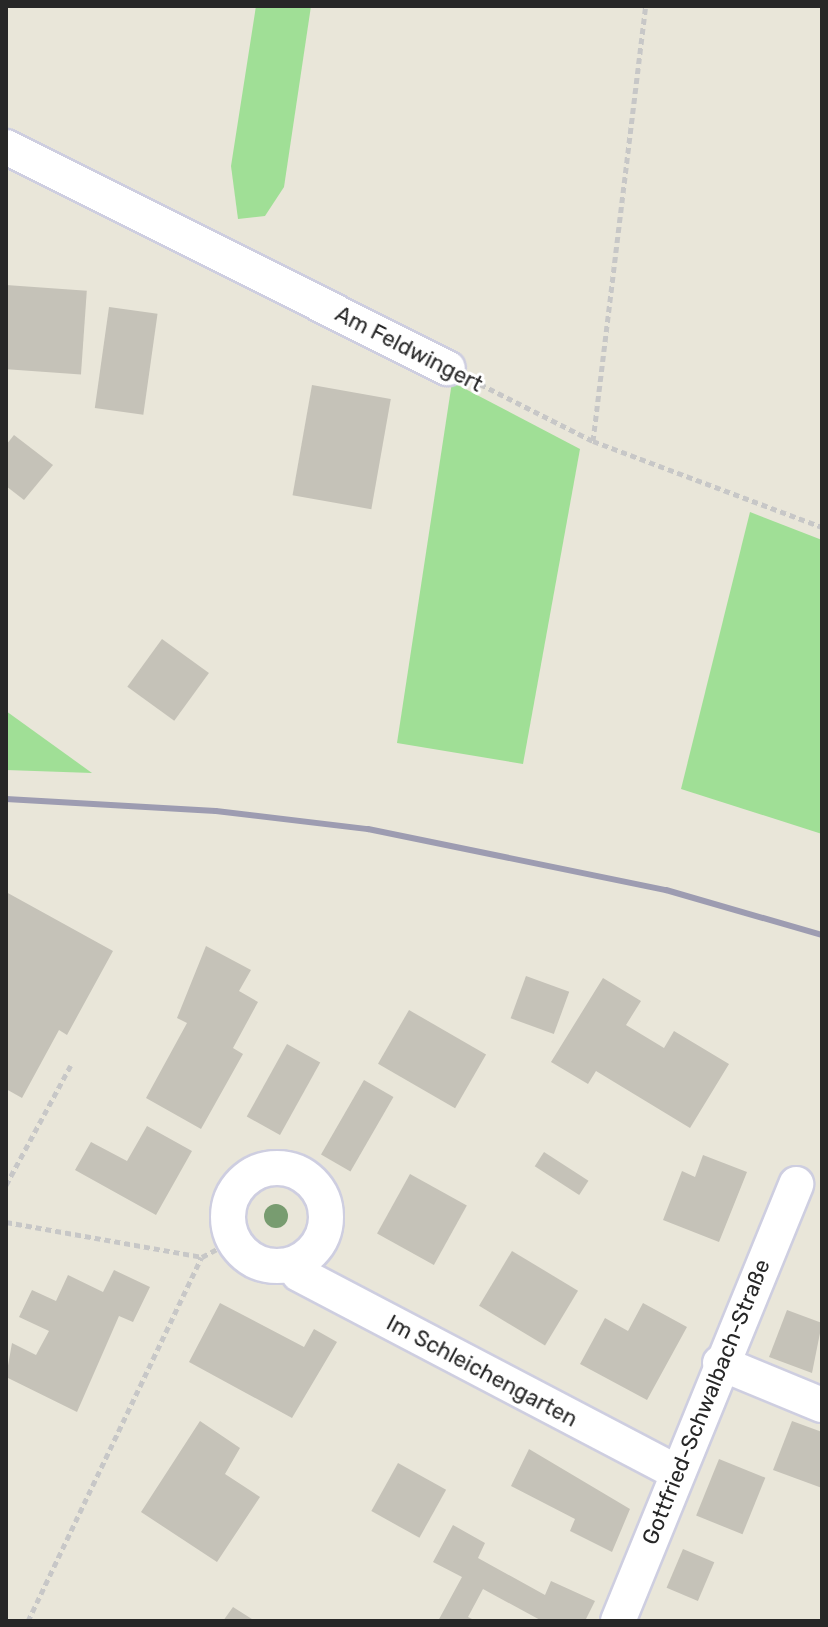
<!DOCTYPE html>
<html>
<head>
<meta charset="utf-8">
<style>
  body { margin:0 }
  #map { position:relative; width:828px; height:1627px; overflow:hidden; background:#e9e6d9; font-family:Rubik,sans-serif }
  div>[style] { position:absolute }
  .green>* { inset:0; background:#a0df96 }
  .building>* { inset:0; background:#c5c2b8; transform-origin:0 0 }
  .path>* { height:5px; margin-top:-2.5px; transform-origin:0; background:repeating-linear-gradient(90deg,#c7c7c7 0 6px,transparent 0 10px) }
  .roads { filter:drop-shadow(2px 0 #cecee0) drop-shadow(-2px 0 #cecee0) drop-shadow(0 2px #cecee0) drop-shadow(0 -2px #cecee0) }
  .street>* { height:34px; margin:-17px; padding:0 17px; transform-origin:17px; border-radius:17px; background:#fff }
  .street>.ring { margin:-17px; padding:0; box-sizing:content-box; background:none; border:34px solid #fff; border-radius:50% }
  .rail>* { height:6px; margin:-3px; padding:0 3px; transform-origin:3px; border-radius:3px; background:#9d9cb1 }
  .trees>* { width:24px; height:24px; margin:-12px; border-radius:50%; background:#789c70 }
  span { translate:-50% -50%; white-space:nowrap; text-align:center; line-height:1.15; -webkit-text-stroke:6px #fff; paint-order:stroke }
  .street-label { font-size:22px; color:#272727 }
  .frame { position:absolute; inset:0; border:8px solid #272727; pointer-events:none }
</style>
</head>
<body>
<div id="map">
  <div class="green">
    <div style="clip-path:polygon(256px 6px,311px 6px,284px 187px,265px 216px,238px 219px,231px 166px)"></div>
    <div style="clip-path:polygon(452px 382px,580px 449px,523px 764px,397px 743px)"></div>
    <div style="clip-path:polygon(750px 512px,822px 540px,822px 834px,681px 789px)"></div>
    <div style="clip-path:polygon(6px 711px,92px 773px,6px 770px)"></div>
  </div>
  <div class="building">
    <div style="left:6px;top:285px;width:81px;height:84px;rotate:4deg"></div>
    <div style="left:109px;top:307px;width:49px;height:102px;rotate:8deg"></div>
    <div style="left:312px;top:385px;width:80px;height:112px;rotate:10deg"></div>
    <div style="clip-path:polygon(14px 435px,53px 465px,24px 500px,6px 486px,6px 445px)"></div>
    <div style="left:162px;top:639px;width:58px;height:59px;rotate:36deg"></div>
    <div style="clip-path:polygon(6px 892px,113px 951px,67px 1035px,59px 1030px,22px 1098px,6px 1089px)"></div>
    <div style="clip-path:polygon(206px 946px,251px 970px,239px 991px,258px 1002px,233px 1048px,243px 1054px,201px 1129px,146px 1098px,187px 1023px,177px 1018px)"></div>
    <div style="left:526px;top:976px;width:46px;height:45px;rotate:20deg"></div>
    <div style="clip-path:polygon(603px 978px,641px 1001px,626px 1025px,664px 1048px,674px 1031px,729px 1064px,690px 1128px,596px 1071px,588px 1084px,551px 1062px)"></div>
    <div style="left:409px;top:1010px;width:89px;height:62px;rotate:30deg"></div>
    <div style="left:287px;top:1044px;width:38px;height:83px;rotate:29deg"></div>
    <div style="left:364px;top:1080px;width:34px;height:86px;rotate:30deg"></div>
    <div style="clip-path:polygon(147px 1126px,192px 1151px,156px 1215px,75px 1170px,91px 1142px,127px 1161px)"></div>
    <div style="left:544px;top:1152px;width:53px;height:17px;rotate:33deg"></div>
    <div style="clip-path:polygon(703px 1155px,747px 1172px,719px 1242px,663px 1220px,682px 1171px,695px 1177px)"></div>
    <div style="left:410px;top:1174px;width:65px;height:68px;rotate:29deg"></div>
    <div style="left:512px;top:1251px;width:77px;height:64px;rotate:31deg"></div>
    <div style="clip-path:polygon(114px 1270px,150px 1287px,133px 1322px,119px 1316px,77px 1412px,6px 1377px,12px 1343px,36px 1355px,49px 1331px,19px 1317px,32px 1290px,56px 1301px,68px 1275px,103px 1292px)"></div>
    <div style="clip-path:polygon(220px 1303px,304px 1347px,314px 1329px,337px 1342px,292px 1418px,189px 1362px)"></div>
    <div style="clip-path:polygon(643px 1303px,687px 1327px,647px 1400px,580px 1364px,605px 1318px,628px 1331px)"></div>
    <div style="clip-path:polygon(787px 1310px,822px 1323px,812px 1373px,769px 1357px)"></div>
    <div style="clip-path:polygon(200px 1421px,240px 1448px,225px 1474px,260px 1497px,217px 1562px,141px 1512px)"></div>
    <div style="clip-path:polygon(792px 1421px,822px 1432px,822px 1488px,773px 1470px)"></div>
    <div style="clip-path:polygon(529px 1449px,630px 1509px,612px 1552px,570px 1531px,575px 1519px,511px 1486px)"></div>
    <div style="left:719px;top:1459px;width:50px;height:61px;rotate:22deg"></div>
    <div style="left:398px;top:1463px;width:55px;height:55px;rotate:29deg"></div>
    <div style="clip-path:polygon(453px 1525px,485px 1543px,478px 1558px,545px 1595px,551px 1581px,595px 1601px,585px 1621px,542px 1621px,483px 1589px,468px 1617px,476px 1621px,438px 1621px,462px 1577px,433px 1562px)"></div>
    <div style="left:683px;top:1549px;width:34px;height:42px;rotate:23deg"></div>
    <div style="clip-path:polygon(233px 1607px,255px 1621px,223px 1621px)"></div>
  </div>
  <div class="path">
    <div style="left:480px;top:384px;width:127px;rotate:26.8deg"></div>
    <div style="left:593px;top:441px;width:245px;rotate:20.6deg"></div>
    <div style="left:593px;top:441px;width:438px;rotate:-83.1deg"></div>
    <div style="left:6px;top:1185px;width:136px;rotate:-61.6deg"></div>
    <div style="left:6px;top:1222px;width:199px;rotate:10.1deg"></div>
    <div style="left:202px;top:1257px;width:36px;rotate:-28deg"></div>
    <div style="left:28px;top:1621px;width:403px;rotate:-64.5deg"></div>
  </div>
  <div class="roads">
    <div class="street">
      <div style="left:6px;top:147px;width:494px;rotate:26.6deg"></div>
      <div class="ring" style="left:228px;top:1168px;width:64px;height:64px"></div>
      <div style="left:296px;top:1263px;width:11px;rotate:75deg"></div>
      <div style="left:299px;top:1274px;width:426px;rotate:27.7deg"></div>
      <div style="left:720px;top:1363px;width:110px;rotate:22.4deg"></div>
      <div style="left:618px;top:1621px;width:472px;rotate:-67.8deg"></div>
    </div>
  </div>
  <div class="rail">
    <div style="left:6px;top:799px;width:210px;rotate:3.3deg"></div>
    <div style="left:216px;top:811px;width:153px;rotate:6.8deg"></div>
    <div style="left:368px;top:829px;width:304px;rotate:11.6deg"></div>
    <div style="left:666px;top:890px;width:162px;rotate:16.1deg"></div>
  </div>
  <div class="trees">
    <div style="left:276px;top:1216px"></div>
  </div>
  <div class="street-label">
    <span style="left:409px;top:349px;rotate:27deg">Am Feldwingert</span>
    <span style="left:482px;top:1371px;rotate:28deg">Im Schleichengarten</span>
    <span style="left:706px;top:1402px;rotate:-68deg">Gottfried-Schwalbach-Straße</span>
  </div>
  <div class="frame"></div>
</div>
</body>
</html>
